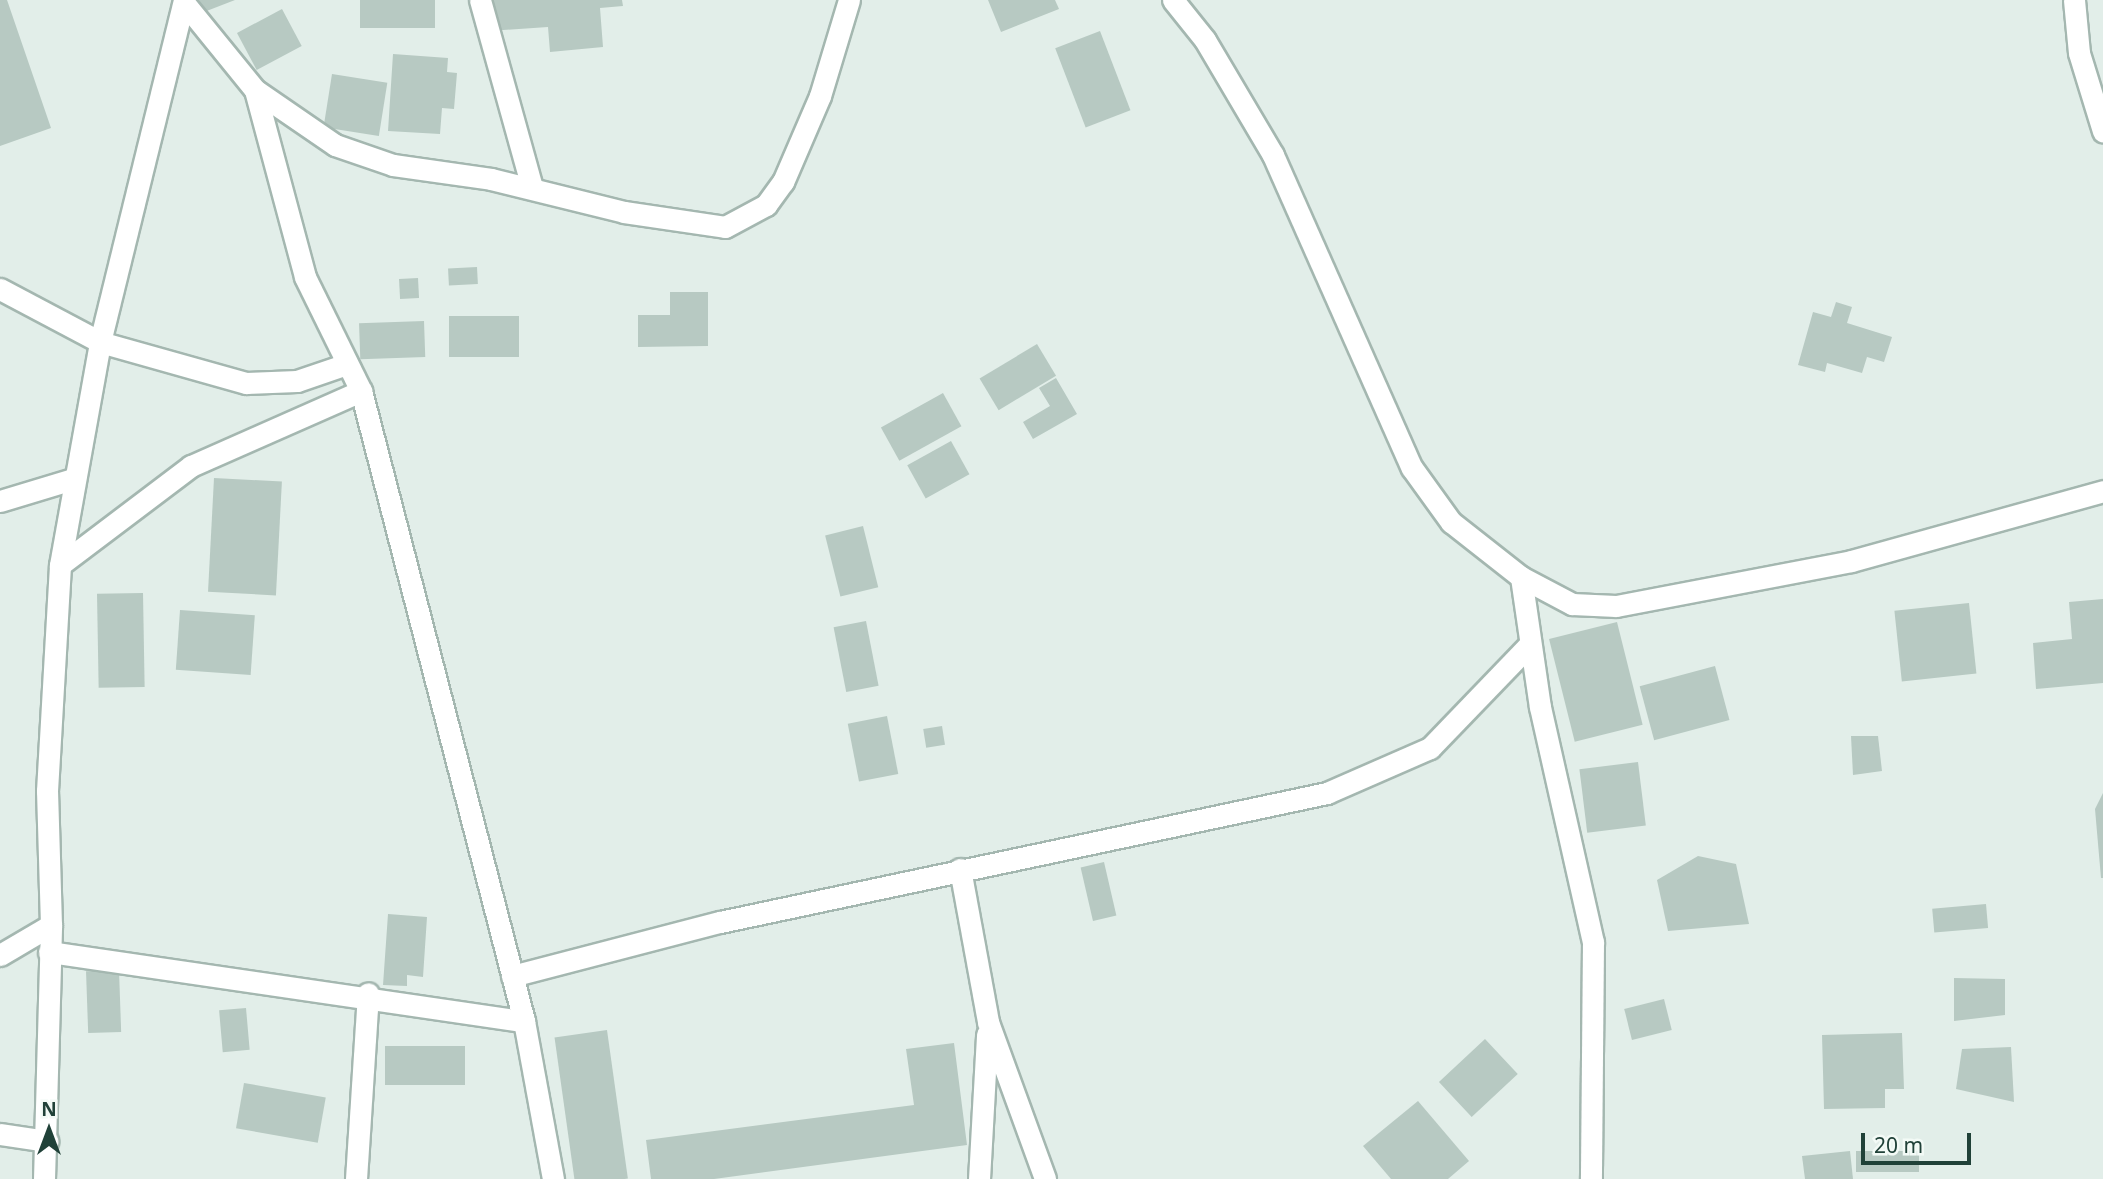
<!DOCTYPE html>
<html>
<head>
<meta charset="utf-8">
<style>
  body { margin:0 }
  #map { position:relative; width:2103px; height:1179px; overflow:hidden; background:#e2eee9; font-family:"Noto Sans",sans-serif }
  div>[style] { position:absolute }
  .building>* { inset:0; background:#b7c9c2; transform-origin:0 0 }
  .roads { filter:drop-shadow(2px 0 #a4b7b0) drop-shadow(-2px 0 #a4b7b0) drop-shadow(0 2px #a4b7b0) drop-shadow(0 -2px #a4b7b0) }
  .minor>* { height:21px; margin:-10.5px; padding:0 10.5px; transform-origin:10.5px; border-radius:10.5px; background:#fff }
  span { translate:-50% -50%; white-space:nowrap; text-align:center; line-height:1.15; -webkit-text-stroke:5px #f3faf6; paint-order:stroke }
  .north { position:absolute; left:14px; top:1095px; width:70px; height:70px; -webkit-text-stroke:5px #f3faf6; paint-order:stroke; rotate:0deg; font-size:19px; font-weight:700; line-height:28px; text-align:center; color:#204138 }
  .north::after { content:''; display:block; margin:auto; width:24px; height:32px; background:#204138; clip-path:polygon(50% 0,100% 100%,50% 72%,0 100%) }
  .scale { position:absolute; left:1861px; top:1133px; width:110px; height:32px; box-sizing:border-box; border:4px solid #204138; border-top:0; padding-left:9px; font-size:21px; line-height:24px; white-space:nowrap; color:#204138; -webkit-text-stroke:5px #f3faf6; paint-order:stroke }
</style>
</head>
<body>
<div id="map">
  <div class="building">
    <div style="clip-path:polygon(0 0,7px 0,51px 128px,0 146px)"></div>
    <div style="clip-path:polygon(199px 0,235px 0,204px 12px)"></div>
    <div style="left:360px;top:0;width:75px;height:28px"></div>
    <div style="clip-path:polygon(487px 0,622px 0,623px 6px,600px 8px,603px 47px,550px 52px,548px 27px,490px 31px)"></div>
    <div style="clip-path:polygon(988px 0,1055px 0,1059px 9px,1001px 32px)"></div>
    <div style="left:282px;top:9px;width:42px;height:51px;rotate:62deg"></div>
    <div style="left:1100px;top:31px;width:85px;height:48px;rotate:69deg"></div>
    <div style="clip-path:polygon(393px 54px,448px 58px,447px 72px,457px 73px,454px 109px,442px 108px,440px 134px,388px 131px)"></div>
    <div style="left:332px;top:74px;width:56px;height:54px;rotate:9deg"></div>
    <div style="left:477px;top:267px;width:17px;height:29px;rotate:87deg"></div>
    <div style="left:418px;top:278px;width:20px;height:19px;rotate:87deg"></div>
    <div style="clip-path:polygon(670px 292px,708px 292px,708px 346px,638px 347px,638px 315px,670px 315px)"></div>
    <div style="clip-path:polygon(1836px 302px,1852px 307px,1847px 323px,1892px 337px,1884px 362px,1867px 357px,1862px 373px,1827px 363px,1825px 372px,1798px 365px,1813px 312px,1831px 317px)"></div>
    <div style="left:519px;top:316px;width:41px;height:70px;rotate:90deg"></div>
    <div style="left:424px;top:321px;width:36px;height:65px;rotate:88deg"></div>
    <div style="left:1037px;top:344px;width:37px;height:67px;rotate:59deg"></div>
    <div style="clip-path:polygon(1056px 378px,1077px 414px,1033px 439px,1023px 422px,1050px 406px,1039px 388px)"></div>
    <div style="left:943px;top:393px;width:38px;height:71px;rotate:61deg"></div>
    <div style="left:951px;top:441px;width:38px;height:50px;rotate:61deg"></div>
    <div style="left:214px;top:478px;width:68px;height:114px;rotate:3deg"></div>
    <div style="left:863px;top:526px;width:63px;height:39px;rotate:76deg"></div>
    <div style="left:143px;top:593px;width:94px;height:46px;rotate:89deg"></div>
    <div style="clip-path:polygon(2103px 599px,2103px 683px,2036px 689px,2033px 643px,2072px 639px,2069px 602px)"></div>
    <div style="left:1969px;top:603px;width:71px;height:75px;rotate:84deg"></div>
    <div style="left:180px;top:610px;width:75px;height:60px;rotate:4deg"></div>
    <div style="left:866px;top:621px;width:66px;height:33px;rotate:79deg"></div>
    <div style="left:1617px;top:622px;width:106px;height:70px;rotate:76deg"></div>
    <div style="left:1715px;top:666px;width:56px;height:78px;rotate:75deg"></div>
    <div style="left:887px;top:716px;width:59px;height:40px;rotate:79deg"></div>
    <div style="left:942px;top:726px;width:19px;height:19px;rotate:81deg"></div>
    <div style="clip-path:polygon(1851px 736px,1878px 736px,1882px 771px,1853px 775px)"></div>
    <div style="left:1638px;top:762px;width:64px;height:59px;rotate:83deg"></div>
    <div style="clip-path:polygon(2103px 793px,2103px 878px,2101px 878px,2095px 809px)"></div>
    <div style="clip-path:polygon(1698px 856px,1736px 864px,1749px 924px,1668px 931px,1657px 880px)"></div>
    <div style="left:1104px;top:862px;width:55px;height:24px;rotate:77deg"></div>
    <div style="left:1986px;top:904px;width:24px;height:54px;rotate:85deg"></div>
    <div style="clip-path:polygon(388px 914px,427px 917px,423px 977px,407px 975px,407px 986px,383px 985px)"></div>
    <div style="left:119px;top:970px;width:62px;height:33px;rotate:88deg"></div>
    <div style="clip-path:polygon(1954px 978px,2005px 979px,2005px 1015px,1954px 1021px)"></div>
    <div style="left:1664px;top:999px;width:32px;height:41px;rotate:76deg"></div>
    <div style="left:246px;top:1008px;width:42px;height:27px;rotate:85deg"></div>
    <div style="left:607px;top:1030px;width:150px;height:53px;rotate:82deg"></div>
    <div style="clip-path:polygon(1902px 1033px,1904px 1089px,1885px 1089px,1885px 1108px,1824px 1109px,1822px 1035px)"></div>
    <div style="left:1485px;top:1039px;width:48px;height:63px;rotate:47deg"></div>
    <div style="clip-path:polygon(954px 1043px,967px 1145px,714px 1179px,651px 1179px,646px 1140px,914px 1105px,906px 1049px)"></div>
    <div style="left:465px;top:1046px;width:39px;height:80px;rotate:90deg"></div>
    <div style="clip-path:polygon(2011px 1047px,2014px 1102px,1956px 1089px,1962px 1049px)"></div>
    <div style="left:244px;top:1083px;width:83px;height:46px;rotate:10deg"></div>
    <div style="clip-path:polygon(1418px 1101px,1469px 1161px,1448px 1179px,1391px 1179px,1363px 1146px)"></div>
    <div style="clip-path:polygon(1850px 1151px,1853px 1179px,1805px 1179px,1802px 1156px)"></div>
    <div style="left:1919px;top:1151px;width:21px;height:63px;rotate:90deg"></div>
  </div>
  <div class="roads">
    <div class="minor">
      <div style="left:480px;top:0;width:195px;rotate:74.5deg"></div>
      <div style="left:1173px;top:0;width:51px;rotate:51.3deg"></div>
      <div style="left:1205px;top:40px;width:134px;rotate:59.4deg"></div>
      <div style="left:1273px;top:155px;width:342px;rotate:66.1deg"></div>
      <div style="left:1412px;top:468px;width:67px;rotate:54.2deg"></div>
      <div style="left:1451px;top:522px;width:89px;rotate:38.2deg"></div>
      <div style="left:1521px;top:577px;width:58px;rotate:27.9deg"></div>
      <div style="left:1572px;top:604px;width:44px;rotate:2.6deg"></div>
      <div style="left:1616px;top:606px;width:239px;rotate:-10.8deg"></div>
      <div style="left:1851px;top:561px;width:262px;rotate:-15.5deg"></div>
      <div style="left:2074px;top:0;width:53px;rotate:84.6deg"></div>
      <div style="left:2079px;top:53px;width:82px;rotate:72.9deg"></div>
      <div style="left:186px;top:5px;width:109px;rotate:50.9deg"></div>
      <div style="left:255px;top:90px;width:97px;rotate:34.5deg"></div>
      <div style="left:335px;top:145px;width:61px;rotate:19deg"></div>
      <div style="left:393px;top:165px;width:99px;rotate:8.1deg"></div>
      <div style="left:491px;top:179px;width:137px;rotate:13.9deg"></div>
      <div style="left:624px;top:212px;width:102px;rotate:8.4deg"></div>
      <div style="left:725px;top:227px;width:47px;rotate:-28.2deg"></div>
      <div style="left:766px;top:205px;width:29px;rotate:-54deg"></div>
      <div style="left:783px;top:182px;width:94px;rotate:-66.7deg"></div>
      <div style="left:820px;top:96px;width:100px;rotate:-73.2deg"></div>
      <div style="left:255px;top:90px;width:194px;rotate:75deg"></div>
      <div style="left:305px;top:277px;width:127px;rotate:63.8deg"></div>
      <div style="left:361px;top:391px;width:651px;rotate:75.49deg"></div>
      <div style="left:524px;top:1021px;width:161px;rotate:79.6deg"></div>
      <div style="left:0;top:289px;width:113px;rotate:27.9deg"></div>
      <div style="left:100px;top:342px;width:152px;rotate:15.7deg"></div>
      <div style="left:246px;top:383px;width:51px;rotate:-2.2deg"></div>
      <div style="left:297px;top:381px;width:53px;rotate:-18.8deg"></div>
      <div style="left:0;top:501px;width:76px;rotate:-16.8deg"></div>
      <div style="left:60px;top:565px;width:164px;rotate:-37.1deg"></div>
      <div style="left:191px;top:466px;width:186px;rotate:-23.8deg"></div>
      <div style="left:1521px;top:577px;width:131px;rotate:81.7deg"></div>
      <div style="left:1540px;top:707px;width:241px;rotate:77.3deg"></div>
      <div style="left:1593px;top:942px;width:237px;rotate:90.5deg"></div>
      <div style="left:960px;top:869px;width:156px;rotate:79.6deg"></div>
      <div style="left:988px;top:1022px;width:167px;rotate:70deg"></div>
      <div style="left:49px;top:952px;width:480px;rotate:8.3deg"></div>
      <div style="left:0;top:955px;width:59px;rotate:-30.5deg"></div>
      <div style="left:512px;top:976px;width:215px;rotate:-14.6deg"></div>
      <div style="left:720px;top:922px;width:621px;rotate:-12deg"></div>
      <div style="left:1327px;top:793px;width:112px;rotate:-23.6deg"></div>
      <div style="left:1430px;top:748px;width:143px;rotate:-46.1deg"></div>
      <div style="left:0;top:1134px;width:48px;rotate:8.5deg"></div>
      <div style="left:44px;top:1179px;width:254px;rotate:-88.4deg"></div>
      <div style="left:51px;top:925px;width:134px;rotate:-91.7deg"></div>
      <div style="left:47px;top:791px;width:226px;rotate:-86.7deg"></div>
      <div style="left:60px;top:565px;width:227px;rotate:-79.8deg"></div>
      <div style="left:100px;top:342px;width:352px;rotate:-76.2deg"></div>
      <div style="left:356px;top:1179px;width:186px;rotate:-86.3deg"></div>
      <div style="left:979px;top:1179px;width:145px;rotate:-86.8deg"></div>
    </div>
  </div>
  <div class="north">N</div>
  <div class="scale">20 m</div>
</div>
</body>
</html>
